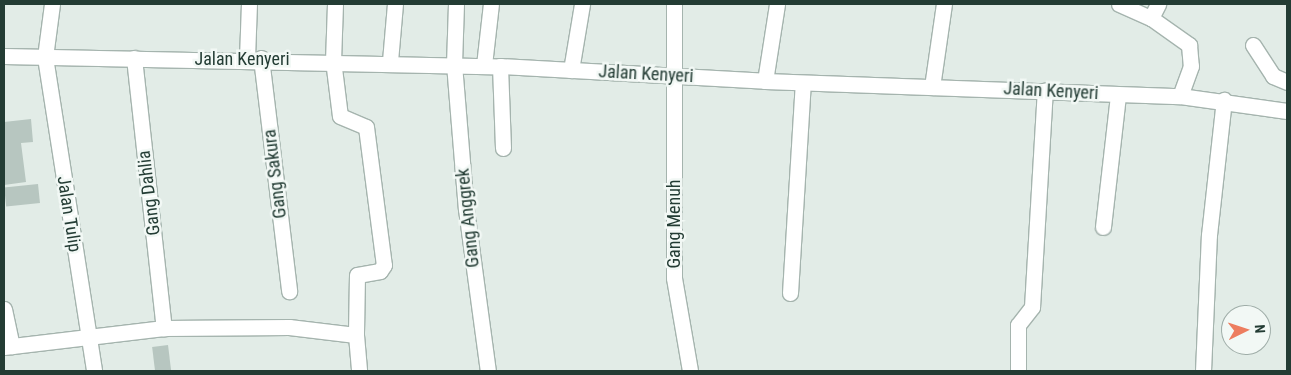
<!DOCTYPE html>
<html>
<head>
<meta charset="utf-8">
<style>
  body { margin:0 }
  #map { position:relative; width:1291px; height:375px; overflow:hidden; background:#e2ece7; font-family:"Roboto Condensed",sans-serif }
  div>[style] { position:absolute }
  .building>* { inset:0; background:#b7c6c0; transform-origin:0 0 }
  .roads { filter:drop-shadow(1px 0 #a5b4ae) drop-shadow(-1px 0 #a5b4ae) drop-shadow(0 1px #a5b4ae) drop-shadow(0 -1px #a5b4ae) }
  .minor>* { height:15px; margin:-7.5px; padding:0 7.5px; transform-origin:7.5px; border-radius:7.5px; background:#fff }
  span { translate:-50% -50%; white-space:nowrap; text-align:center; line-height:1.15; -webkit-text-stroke:5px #f2f8f5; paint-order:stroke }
  .street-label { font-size:18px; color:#233c34 }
  .frame { position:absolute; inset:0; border:5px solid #233c34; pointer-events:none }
  .north { position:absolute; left:1221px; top:305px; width:50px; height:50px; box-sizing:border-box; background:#f2f8f5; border:1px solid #9fada8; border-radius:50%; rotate:86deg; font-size:14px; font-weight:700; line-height:20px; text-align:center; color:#233c34 }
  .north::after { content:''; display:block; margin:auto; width:18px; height:22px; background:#ed7d5f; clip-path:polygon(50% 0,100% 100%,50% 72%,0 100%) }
</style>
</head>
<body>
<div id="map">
  <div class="building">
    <div style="clip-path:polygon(31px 119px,33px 142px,21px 143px,26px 182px,4px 185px,4px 122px)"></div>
    <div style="left:38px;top:184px;width:19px;height:34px;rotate:84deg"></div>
    <div style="left:168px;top:345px;width:26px;height:16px;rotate:83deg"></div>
  </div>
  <div class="roads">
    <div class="minor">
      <div style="left:52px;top:4px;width:53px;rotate:97.5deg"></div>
      <div style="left:45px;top:57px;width:318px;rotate:81.1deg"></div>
      <div style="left:335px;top:4px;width:56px;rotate:92deg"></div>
      <div style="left:333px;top:60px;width:56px;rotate:82.9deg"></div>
      <div style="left:340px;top:116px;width:28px;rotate:23deg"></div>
      <div style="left:366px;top:127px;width:139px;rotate:82.6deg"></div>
      <div style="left:384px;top:265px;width:7px;rotate:124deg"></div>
      <div style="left:380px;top:271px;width:23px;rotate:170deg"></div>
      <div style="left:357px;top:275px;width:60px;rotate:91deg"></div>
      <div style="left:456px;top:4px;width:60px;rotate:91.9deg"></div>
      <div style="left:454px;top:64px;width:145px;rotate:85.3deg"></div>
      <div style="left:466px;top:209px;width:163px;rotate:82.3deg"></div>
      <div style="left:674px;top:4px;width:274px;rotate:90deg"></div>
      <div style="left:674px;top:278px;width:94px;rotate:80.2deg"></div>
      <div style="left:1119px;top:4px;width:35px;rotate:24deg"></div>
      <div style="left:1151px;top:18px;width:47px;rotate:35.4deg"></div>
      <div style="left:1189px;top:45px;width:21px;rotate:85deg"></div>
      <div style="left:1191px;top:66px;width:32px;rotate:110deg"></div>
      <div style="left:1151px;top:18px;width:16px;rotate:-63deg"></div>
      <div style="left:1253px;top:45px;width:37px;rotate:57deg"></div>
      <div style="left:1273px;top:76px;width:15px;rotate:23deg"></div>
      <div style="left:4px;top:56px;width:496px;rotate:1.2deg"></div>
      <div style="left:500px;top:66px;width:265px;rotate:3.2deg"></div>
      <div style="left:765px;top:81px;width:415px;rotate:2.1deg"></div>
      <div style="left:1180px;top:96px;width:108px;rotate:8deg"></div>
      <div style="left:134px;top:58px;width:272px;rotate:83.7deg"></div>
      <div style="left:247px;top:58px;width:54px;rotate:-87.9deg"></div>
      <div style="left:261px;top:58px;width:235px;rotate:83.1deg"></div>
      <div style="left:390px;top:61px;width:57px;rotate:-85deg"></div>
      <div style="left:484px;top:65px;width:61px;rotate:-83.5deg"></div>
      <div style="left:500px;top:66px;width:82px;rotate:87.9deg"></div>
      <div style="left:571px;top:70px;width:67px;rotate:-80.5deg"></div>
      <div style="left:765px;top:81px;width:78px;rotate:-81.1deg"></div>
      <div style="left:932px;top:87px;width:84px;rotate:-81.8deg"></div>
      <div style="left:1103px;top:227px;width:133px;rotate:-83.5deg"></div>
      <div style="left:790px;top:293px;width:210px;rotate:-86.5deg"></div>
      <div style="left:4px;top:309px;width:38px;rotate:78deg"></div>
      <div style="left:4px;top:347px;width:161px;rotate:-6.8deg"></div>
      <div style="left:164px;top:328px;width:125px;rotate:-0.5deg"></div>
      <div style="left:289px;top:327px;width:67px;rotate:6.8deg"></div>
      <div style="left:356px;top:335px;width:36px;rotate:85deg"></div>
      <div style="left:1018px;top:371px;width:46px;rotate:-90deg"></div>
      <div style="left:1018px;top:325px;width:23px;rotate:-52deg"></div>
      <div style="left:1032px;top:307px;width:217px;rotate:-86.6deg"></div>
      <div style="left:1203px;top:371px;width:136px;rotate:-87.5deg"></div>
      <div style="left:1209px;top:235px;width:136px;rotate:-83.7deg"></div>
    </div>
  </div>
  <div class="street-label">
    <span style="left:242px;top:59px">Jalan Kenyeri</span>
    <span style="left:646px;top:74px;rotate:3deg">Jalan Kenyeri</span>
    <span style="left:1051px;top:91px;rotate:3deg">Jalan Kenyeri</span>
    <span style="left:275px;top:174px;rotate:-97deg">Gang Sakura</span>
    <span style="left:149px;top:193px;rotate:-97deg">Gang Dahlia</span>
    <span style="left:69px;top:214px;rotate:81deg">Jalan Tulip</span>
    <span style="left:468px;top:218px;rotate:-96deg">Gang Anggrek</span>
    <span style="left:674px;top:224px;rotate:-90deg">Gang Menuh</span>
  </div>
  <div class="frame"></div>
  <div class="north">N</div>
</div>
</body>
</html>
